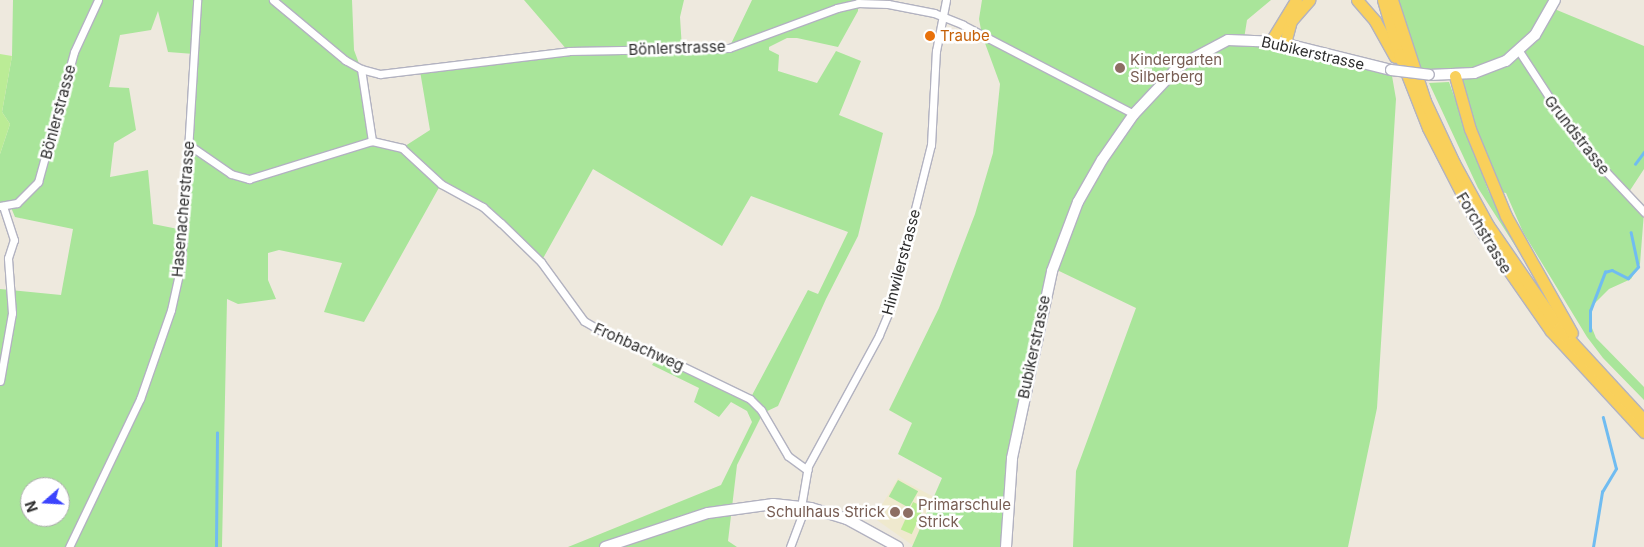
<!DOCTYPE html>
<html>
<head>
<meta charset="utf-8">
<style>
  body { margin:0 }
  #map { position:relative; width:1644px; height:547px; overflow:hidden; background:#eee9de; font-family:Inter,sans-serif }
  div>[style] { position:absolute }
  .education>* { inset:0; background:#efe9ce }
  .green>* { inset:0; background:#a9e59a; transform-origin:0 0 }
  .pitch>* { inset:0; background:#bbec96; transform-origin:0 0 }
  .stream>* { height:2.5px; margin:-1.25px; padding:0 1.25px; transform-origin:1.25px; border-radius:1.25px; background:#70bcf1 }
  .roads { filter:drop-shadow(1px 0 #b2b2c0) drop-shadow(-1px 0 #b2b2c0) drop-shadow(0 1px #b2b2c0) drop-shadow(0 -1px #b2b2c0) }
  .minor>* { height:7px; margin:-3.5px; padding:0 3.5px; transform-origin:3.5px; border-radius:3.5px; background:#fff }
  .secondary>* { height:10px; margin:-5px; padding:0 5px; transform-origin:5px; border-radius:5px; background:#fff }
  .trunk>* { height:11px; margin:-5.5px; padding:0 5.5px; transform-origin:5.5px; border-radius:5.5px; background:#f9d05b }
  .bridges { filter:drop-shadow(1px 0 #b2b2c0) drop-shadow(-1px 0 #b2b2c0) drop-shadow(0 1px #b2b2c0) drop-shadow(0 -1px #b2b2c0) }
  .secondary-bridge>* { height:10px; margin:-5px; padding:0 5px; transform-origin:5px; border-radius:5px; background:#fff }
  .dots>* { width:14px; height:14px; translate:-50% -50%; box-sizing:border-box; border:2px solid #fff; border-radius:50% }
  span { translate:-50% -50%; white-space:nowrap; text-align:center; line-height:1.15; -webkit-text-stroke:5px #fff; paint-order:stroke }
  .food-label { font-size:15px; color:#c56008 }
  .left { translate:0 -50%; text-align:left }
  .street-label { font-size:15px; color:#2c2c2c }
  .education-label { font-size:15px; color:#785e54 }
  .right { translate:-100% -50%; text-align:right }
  .north { position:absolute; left:20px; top:477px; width:50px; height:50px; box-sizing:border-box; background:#fff; border:1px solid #ababab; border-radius:50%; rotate:251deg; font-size:14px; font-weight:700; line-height:20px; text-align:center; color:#2c2c2c }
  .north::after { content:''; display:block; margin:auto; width:18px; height:22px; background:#3c44fd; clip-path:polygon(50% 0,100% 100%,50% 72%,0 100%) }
</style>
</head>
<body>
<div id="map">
  <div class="education">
    <div style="clip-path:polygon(898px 478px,934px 497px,915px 547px,874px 518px)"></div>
  </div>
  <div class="green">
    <div style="clip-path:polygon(evenodd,13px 0,352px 0,354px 50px,361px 69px,372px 141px,402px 148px,430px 130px,420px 71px,568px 51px,524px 0,684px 0,680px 17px,682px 49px,729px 48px,752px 0,884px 0,883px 4px,858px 4px,858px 11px,838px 47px,797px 38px,787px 38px,769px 47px,769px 50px,779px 55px,778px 71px,817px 83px,836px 51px,861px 61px,839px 115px,883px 133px,858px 236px,826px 299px,778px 406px,763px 413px,737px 465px,728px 541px,737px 547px,568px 547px,721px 485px,752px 422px,747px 411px,731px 402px,719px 417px,694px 402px,699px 388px,652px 365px,659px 355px,750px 399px,808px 290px,818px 294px,848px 232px,751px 196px,722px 246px,593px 169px,541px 262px,483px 207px,441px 184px,364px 322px,324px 312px,342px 263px,279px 250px,268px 253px,268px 280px,276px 299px,238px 304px,227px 299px,222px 547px,0 547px,0 289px,61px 295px,73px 229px,15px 217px,10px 205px,0 206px,0 154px,10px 124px,2px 112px,12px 56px,13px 0,158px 11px,168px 52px,194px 54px,183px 230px,153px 224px,148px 170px,110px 177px,114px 143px,136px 130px,129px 88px,109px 87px,120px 35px,151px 30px,158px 11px,13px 0,30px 487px,60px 487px,60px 517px,30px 517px,30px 487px)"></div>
    <div style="clip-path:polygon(982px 0,1271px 0,1247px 20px,1244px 39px,1391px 70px,1396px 99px,1377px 408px,1348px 547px,1073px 547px,1076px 471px,1136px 308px,1057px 270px,1020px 414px,1006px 547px,912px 547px,942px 478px,898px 454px,912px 423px,889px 410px,939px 308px,975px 214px,993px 153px,1000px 84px,982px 35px,979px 19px)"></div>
    <div style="clip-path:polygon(1392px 0,1555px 0,1552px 8px,1644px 46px,1644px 169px,1627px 195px,1644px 212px,1640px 264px,1631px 279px,1609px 289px,1593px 305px,1590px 323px,1596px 338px,1644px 387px,1644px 400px,1603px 358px,1587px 337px,1523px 232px,1506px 193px,1494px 191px,1456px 76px,1415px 73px)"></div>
    <div style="clip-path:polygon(1449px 82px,1488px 190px,1523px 258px,1478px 188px,1429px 83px)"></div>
    <div style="left:898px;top:480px;width:23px;height:19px;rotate:29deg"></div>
  </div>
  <div class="pitch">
    <div style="clip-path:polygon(0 54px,12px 56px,2px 112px,10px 124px,0 154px)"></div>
    <div style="left:913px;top:502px;width:12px;height:30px;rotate:24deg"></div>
  </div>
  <div class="stream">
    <div style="left:1635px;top:164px;width:15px;rotate:-53deg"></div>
    <div style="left:1590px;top:331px;width:20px;rotate:-90deg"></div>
    <div style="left:1590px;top:311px;width:42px;rotate:-69deg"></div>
    <div style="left:1605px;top:272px;width:7px;rotate:-16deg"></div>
    <div style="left:1612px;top:270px;width:18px;rotate:27deg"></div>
    <div style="left:1628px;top:278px;width:15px;rotate:-48deg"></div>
    <div style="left:1638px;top:267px;width:35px;rotate:-102deg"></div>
    <div style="left:216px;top:547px;width:114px;rotate:-89.5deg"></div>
    <div style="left:1593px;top:547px;width:56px;rotate:-80.7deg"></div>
    <div style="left:1602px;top:492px;width:27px;rotate:-59deg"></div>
    <div style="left:1616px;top:469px;width:53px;rotate:-104.3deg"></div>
  </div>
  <div class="roads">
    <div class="minor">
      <div style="left:273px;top:0;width:94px;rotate:39.8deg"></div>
      <div style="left:345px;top:60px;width:18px;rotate:29deg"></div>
      <div style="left:361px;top:69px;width:20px;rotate:15deg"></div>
      <div style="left:380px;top:74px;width:190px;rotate:-6.9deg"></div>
      <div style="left:569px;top:51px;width:160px;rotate:-1.1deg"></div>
      <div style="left:729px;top:48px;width:115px;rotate:-20.3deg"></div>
      <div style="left:837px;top:8px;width:22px;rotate:-13deg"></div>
      <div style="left:858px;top:3px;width:30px;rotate:2deg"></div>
      <div style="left:888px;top:4px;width:47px;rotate:11.1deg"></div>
      <div style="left:934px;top:13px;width:31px;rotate:22deg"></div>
      <div style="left:963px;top:25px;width:193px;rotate:27.5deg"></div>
      <div style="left:1519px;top:51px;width:110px;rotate:56.9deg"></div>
      <div style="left:1579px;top:143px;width:95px;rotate:46.7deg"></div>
      <div style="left:361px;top:69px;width:73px;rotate:81.3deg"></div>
      <div style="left:189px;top:145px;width:51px;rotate:34.6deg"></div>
      <div style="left:231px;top:174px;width:19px;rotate:16deg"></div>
      <div style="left:249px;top:179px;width:129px;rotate:-17.2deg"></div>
      <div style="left:372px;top:141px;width:31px;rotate:13deg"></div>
      <div style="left:402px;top:148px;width:53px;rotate:42.7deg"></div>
      <div style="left:441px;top:184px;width:48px;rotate:28.7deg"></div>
      <div style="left:483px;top:207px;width:24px;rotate:42deg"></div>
      <div style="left:501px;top:223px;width:56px;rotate:44.3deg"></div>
      <div style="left:541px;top:262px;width:73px;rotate:53.9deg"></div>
      <div style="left:584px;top:321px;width:34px;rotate:30deg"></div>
      <div style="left:613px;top:338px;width:49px;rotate:20.3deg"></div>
      <div style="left:659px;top:355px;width:101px;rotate:25.8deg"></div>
      <div style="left:750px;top:399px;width:16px;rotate:45deg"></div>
      <div style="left:761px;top:410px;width:53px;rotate:59.6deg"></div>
      <div style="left:788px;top:456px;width:24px;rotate:36deg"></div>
      <div style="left:0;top:206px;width:17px;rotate:-10deg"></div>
      <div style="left:17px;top:203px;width:30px;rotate:-45deg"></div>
      <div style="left:38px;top:182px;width:135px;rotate:-74.5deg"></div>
      <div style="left:74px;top:52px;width:57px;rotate:-65.2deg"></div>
      <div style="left:0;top:381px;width:69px;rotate:-80deg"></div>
      <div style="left:12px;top:313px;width:55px;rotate:-94.2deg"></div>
      <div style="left:8px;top:258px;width:19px;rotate:-72deg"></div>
      <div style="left:14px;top:240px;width:36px;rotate:-108deg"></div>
      <div style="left:801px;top:507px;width:42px;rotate:-80.3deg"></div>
      <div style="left:808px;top:466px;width:149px;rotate:-61.5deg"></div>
      <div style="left:879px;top:335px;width:28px;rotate:-67deg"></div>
      <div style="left:890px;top:309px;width:169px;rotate:-76deg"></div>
      <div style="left:931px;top:145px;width:94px;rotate:-87deg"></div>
      <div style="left:936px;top:51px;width:52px;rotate:-78.9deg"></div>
      <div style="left:69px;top:547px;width:164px;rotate:-64.4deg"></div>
      <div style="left:140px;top:399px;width:94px;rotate:-70.8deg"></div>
      <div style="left:171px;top:310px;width:46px;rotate:-77.5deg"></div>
      <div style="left:181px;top:265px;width:265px;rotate:-86.5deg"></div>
      <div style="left:790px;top:547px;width:43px;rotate:-69.4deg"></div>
    </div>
    <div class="secondary">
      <div style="left:1429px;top:75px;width:45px;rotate:-2.5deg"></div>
      <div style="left:1474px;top:73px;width:34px;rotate:-21deg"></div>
      <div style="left:1506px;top:61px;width:39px;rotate:-42deg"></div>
      <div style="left:1535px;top:35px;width:40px;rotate:-60.3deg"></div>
      <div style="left:605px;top:547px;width:108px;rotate:-18.3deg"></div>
      <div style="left:708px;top:513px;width:66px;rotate:-7.9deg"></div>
      <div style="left:773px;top:504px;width:38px;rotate:6deg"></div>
      <div style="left:811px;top:508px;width:38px;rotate:17deg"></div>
      <div style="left:847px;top:519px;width:58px;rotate:28.8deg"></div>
      <div style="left:1006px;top:547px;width:89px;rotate:-86.1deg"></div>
      <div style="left:1012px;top:458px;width:191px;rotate:-77.9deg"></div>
      <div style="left:1052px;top:271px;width:74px;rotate:-69.4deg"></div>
      <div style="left:1078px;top:202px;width:48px;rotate:-60.3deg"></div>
      <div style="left:1102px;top:160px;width:56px;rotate:-55.2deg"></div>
      <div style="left:1134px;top:114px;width:66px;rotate:-46.8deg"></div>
      <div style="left:1179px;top:66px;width:55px;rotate:-28deg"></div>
      <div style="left:1228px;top:40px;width:51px;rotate:2.2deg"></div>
      <div style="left:1279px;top:42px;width:115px;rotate:14deg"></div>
    </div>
    <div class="trunk">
      <div style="left:1357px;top:0;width:28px;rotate:49deg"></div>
      <div style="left:1375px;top:21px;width:41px;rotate:60.9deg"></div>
      <div style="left:1383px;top:0;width:56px;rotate:73.5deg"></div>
      <div style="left:1399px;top:54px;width:79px;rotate:68.6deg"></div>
      <div style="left:1428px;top:128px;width:114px;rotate:62.8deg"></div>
      <div style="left:1480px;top:229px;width:124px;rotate:55.2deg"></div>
      <div style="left:1551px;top:331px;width:137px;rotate:47.4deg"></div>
      <div style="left:1392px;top:0;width:106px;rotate:71.9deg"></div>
      <div style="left:1425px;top:101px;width:68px;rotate:64.9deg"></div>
      <div style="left:1454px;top:163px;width:71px;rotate:61.3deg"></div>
      <div style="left:1488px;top:225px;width:125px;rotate:55.4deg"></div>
      <div style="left:1559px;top:328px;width:125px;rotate:47.3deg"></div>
      <div style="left:1271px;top:41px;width:48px;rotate:-58.6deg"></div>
      <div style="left:1285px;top:43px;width:23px;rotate:-75deg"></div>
      <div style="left:1291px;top:21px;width:28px;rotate:-49deg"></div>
      <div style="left:1455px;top:76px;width:55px;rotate:74.2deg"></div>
      <div style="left:1470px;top:129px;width:94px;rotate:67.5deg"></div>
      <div style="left:1506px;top:216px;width:134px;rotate:60.6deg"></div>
    </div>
  </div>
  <div class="bridges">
    <div class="secondary-bridge">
      <div style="left:1391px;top:70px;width:38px;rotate:7deg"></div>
    </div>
  </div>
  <div class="dots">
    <div style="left:930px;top:36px;background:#e8710a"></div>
    <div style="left:1120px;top:68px;background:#8d6e63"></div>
    <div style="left:895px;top:512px;background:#8d6e63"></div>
    <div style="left:908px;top:513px;background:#8d6e63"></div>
  </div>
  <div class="food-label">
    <span class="left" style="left:940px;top:36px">Traube</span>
  </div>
  <div class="street-label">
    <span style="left:677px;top:48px;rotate:-2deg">Bönlerstrasse</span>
    <span style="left:1313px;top:53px;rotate:13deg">Bubikerstrasse</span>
    <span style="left:58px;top:112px;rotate:-75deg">Bönlerstrasse</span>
    <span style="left:1577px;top:135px;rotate:52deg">Grundstrasse</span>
    <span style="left:183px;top:209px;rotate:-85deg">Hasenacherstrasse</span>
    <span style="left:1484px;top:233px;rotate:59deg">Forchstrasse</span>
    <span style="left:901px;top:262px;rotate:-75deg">Hinwilerstrasse</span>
    <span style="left:639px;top:347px;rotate:24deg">Frohbachweg</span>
    <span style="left:1034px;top:347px;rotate:-78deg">Bubikerstrasse</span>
  </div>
  <div class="education-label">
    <span class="left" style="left:1130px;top:68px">Kindergarten<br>Silberberg</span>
    <span class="left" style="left:918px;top:513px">Primarschule<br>Strick</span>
    <span class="right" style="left:885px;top:512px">Schulhaus Strick</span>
  </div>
  <div class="north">N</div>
</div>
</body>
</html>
